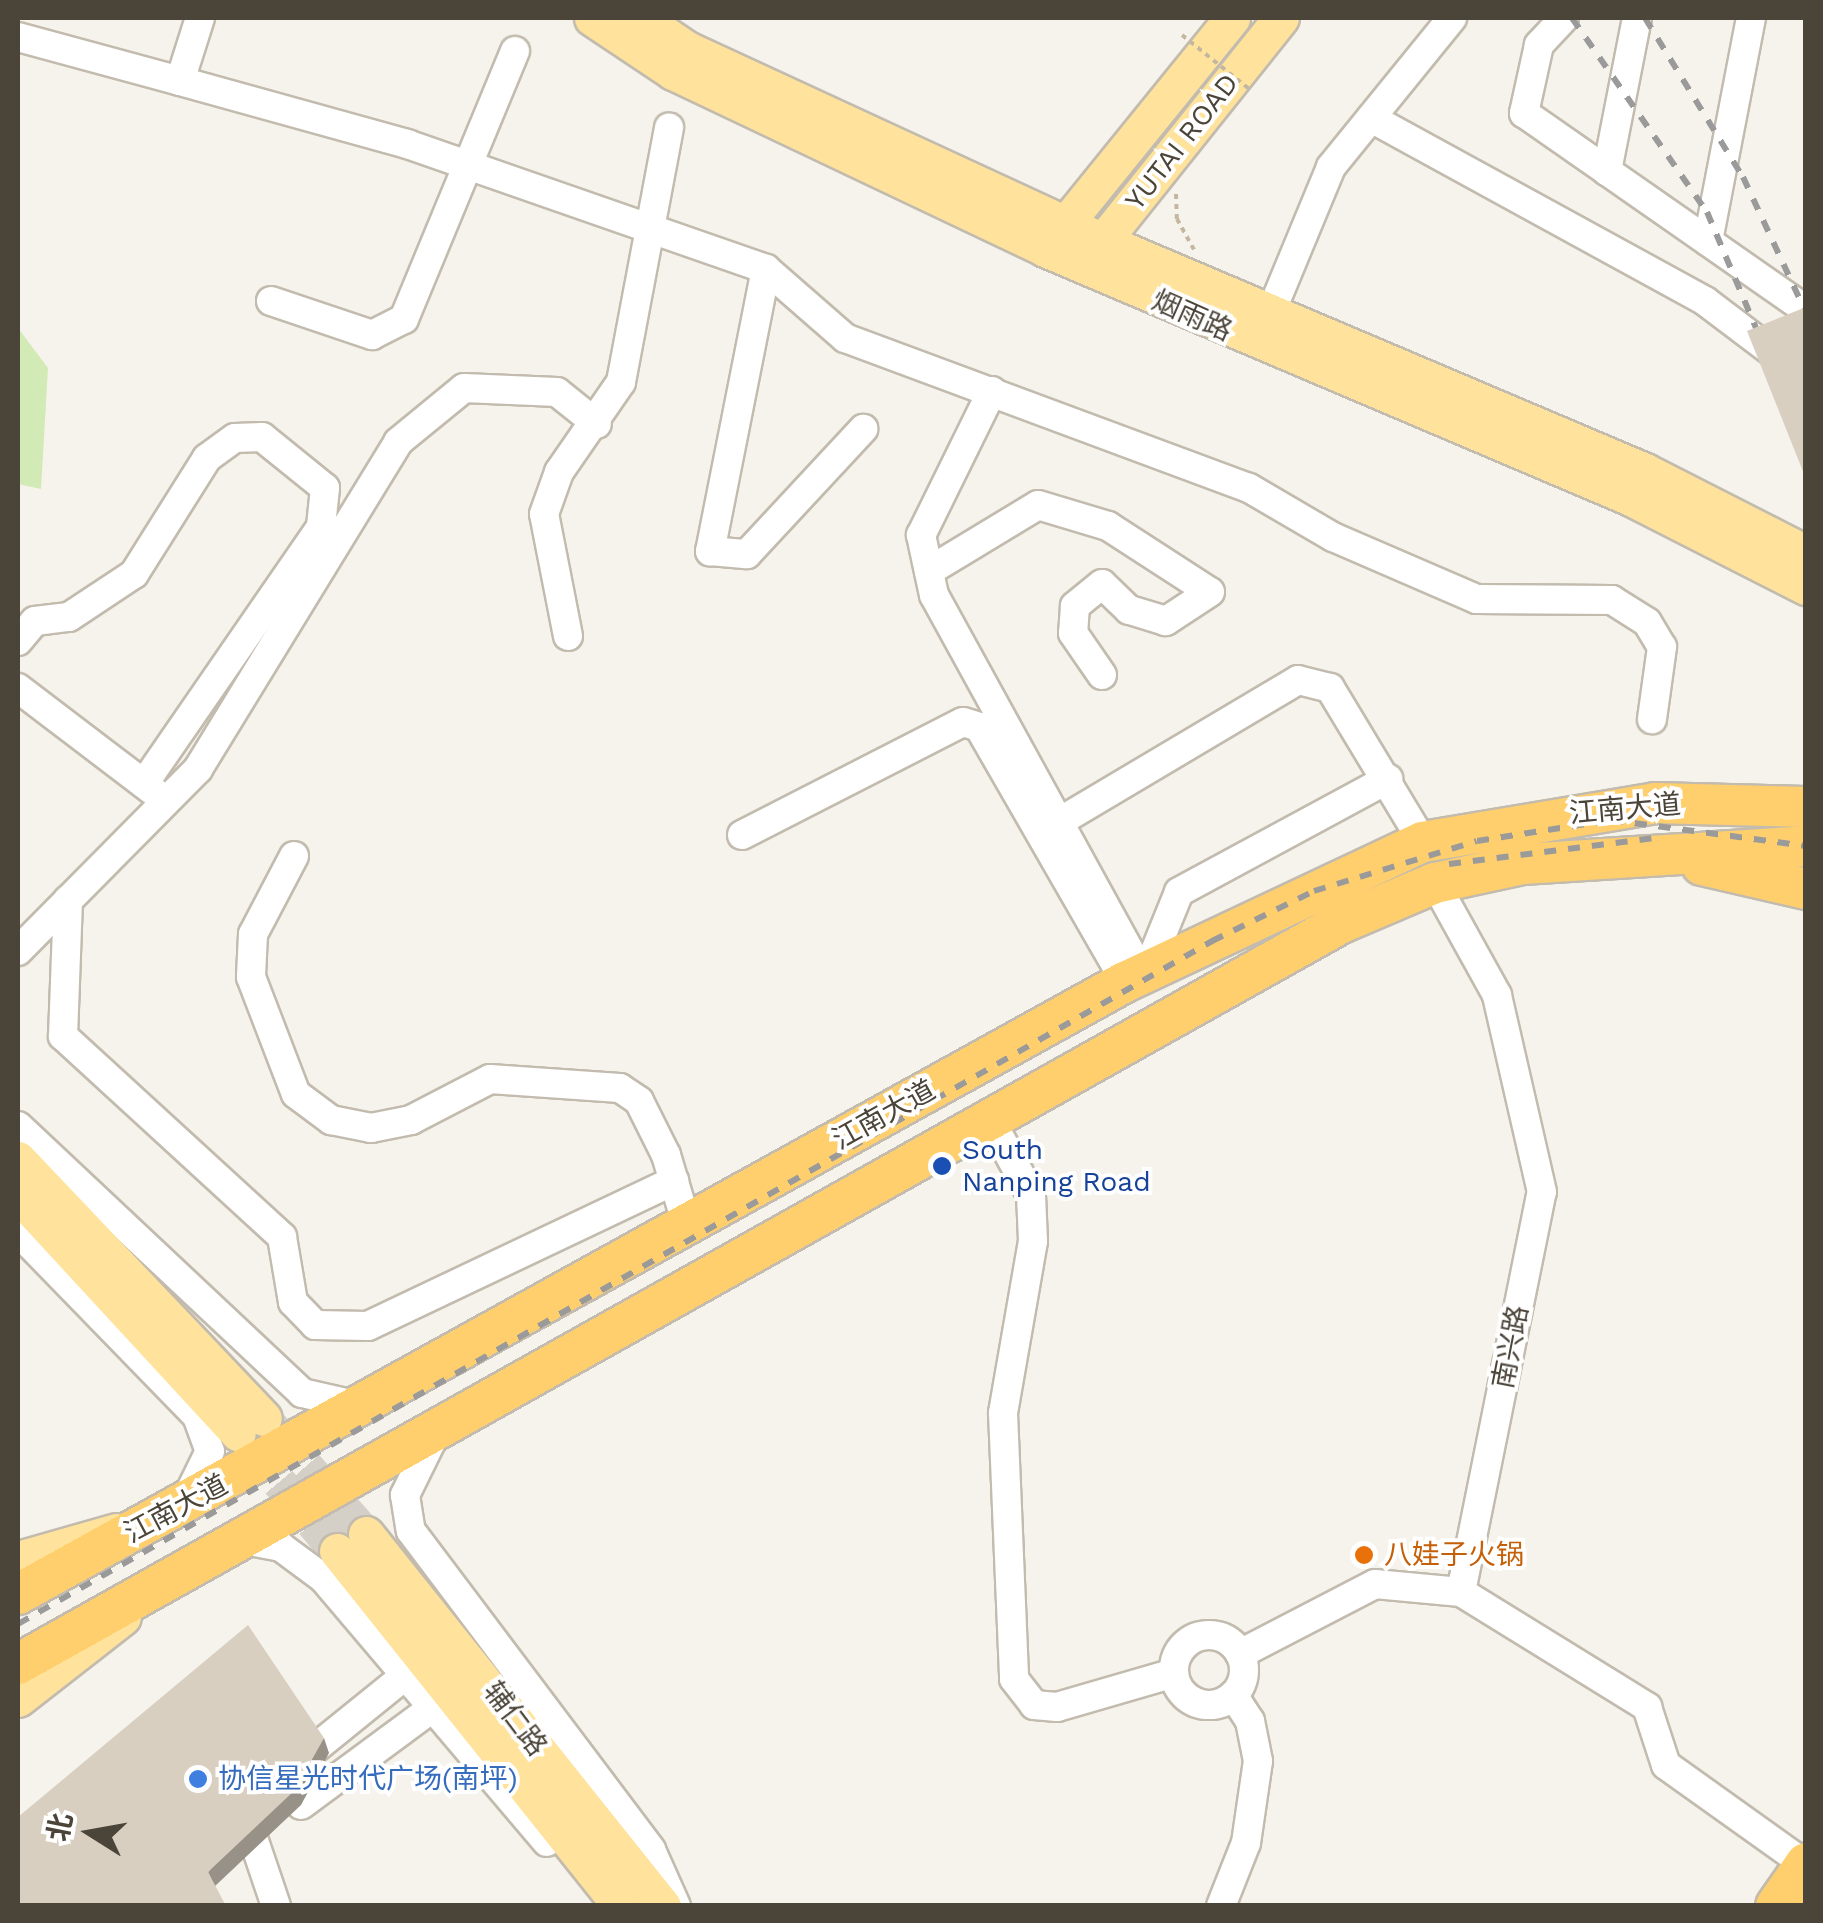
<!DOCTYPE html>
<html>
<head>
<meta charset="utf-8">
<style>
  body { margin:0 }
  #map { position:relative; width:1823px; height:1923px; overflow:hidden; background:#f6f3ec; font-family:"Work Sans","Noto Sans SC",sans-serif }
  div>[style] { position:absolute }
  .green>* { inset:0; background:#d2eab5 }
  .major-tunnel>* { height:35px; margin-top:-17.5px; transform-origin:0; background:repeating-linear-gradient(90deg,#d4d0c8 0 35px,transparent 0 53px) }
  .path>* { height:4px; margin-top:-2px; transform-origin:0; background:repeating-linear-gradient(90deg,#c4b79f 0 5px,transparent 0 10px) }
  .roads { filter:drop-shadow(2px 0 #c2bbae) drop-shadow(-2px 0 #c2bbae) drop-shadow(0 2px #c2bbae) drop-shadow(0 -2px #c2bbae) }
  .minor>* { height:28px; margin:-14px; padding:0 14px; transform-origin:14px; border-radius:14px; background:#fff }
  .minor>.ring { margin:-14px; padding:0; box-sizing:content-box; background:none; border:28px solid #fff; border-radius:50% }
  .major>* { height:35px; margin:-17.5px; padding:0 17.5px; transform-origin:17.5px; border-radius:17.5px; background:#ffe39c }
  .highway>* { height:40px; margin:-20px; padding:0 20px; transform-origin:20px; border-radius:20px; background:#ffcf6e }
  .rail>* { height:6px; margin-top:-3px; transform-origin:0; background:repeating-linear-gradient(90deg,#9a9a9a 0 12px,transparent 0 24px) }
  .path-bridge>* { height:4px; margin-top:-2px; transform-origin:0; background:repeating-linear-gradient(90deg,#c4b79f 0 5px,transparent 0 10px) }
  .shaded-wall>* { inset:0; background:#979187 }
  .building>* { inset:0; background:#d8cfc1 }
  .dots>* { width:28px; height:28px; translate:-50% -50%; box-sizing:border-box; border:5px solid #fff; border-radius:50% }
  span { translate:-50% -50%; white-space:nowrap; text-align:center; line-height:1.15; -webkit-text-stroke:8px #fff; paint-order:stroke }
  .street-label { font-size:28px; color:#4b4439 }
  .transit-label { font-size:28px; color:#164399 }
  .left { translate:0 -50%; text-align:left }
  .food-label { font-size:28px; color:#c56008 }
  .shop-label { font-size:28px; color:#366cbe }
  .frame { position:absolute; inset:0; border:20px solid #4b4439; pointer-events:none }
  .north { position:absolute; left:40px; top:1783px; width:100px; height:100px; -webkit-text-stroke:8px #fff; paint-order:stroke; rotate:281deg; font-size:28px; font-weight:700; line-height:40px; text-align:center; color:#4b4439 }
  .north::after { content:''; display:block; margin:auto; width:35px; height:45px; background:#4b4439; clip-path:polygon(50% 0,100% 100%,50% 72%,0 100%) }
</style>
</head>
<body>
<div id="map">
  <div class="green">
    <div style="clip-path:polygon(18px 328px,48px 368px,41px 489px,18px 484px)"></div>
  </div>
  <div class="major-tunnel">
    <div style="left:271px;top:1426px;width:144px;rotate:48.7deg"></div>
    <div style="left:245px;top:1441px;width:143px;rotate:50.1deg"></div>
  </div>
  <div class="path">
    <div style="left:1176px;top:194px;width:25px;rotate:88deg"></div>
    <div style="left:1177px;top:219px;width:35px;rotate:61deg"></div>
  </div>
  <div class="roads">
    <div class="minor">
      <div style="left:1564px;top:18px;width:37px;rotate:133deg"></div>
      <div style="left:1539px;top:45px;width:70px;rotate:102.4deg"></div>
      <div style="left:1524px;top:113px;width:101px;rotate:34.9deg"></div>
      <div style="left:1637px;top:18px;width:156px;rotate:101.1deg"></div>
      <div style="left:1607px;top:171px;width:243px;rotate:34.9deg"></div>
      <div style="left:18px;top:37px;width:168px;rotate:15.2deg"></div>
      <div style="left:180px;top:81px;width:66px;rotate:-72.4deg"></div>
      <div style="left:180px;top:81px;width:236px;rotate:15.5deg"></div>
      <div style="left:407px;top:144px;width:380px;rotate:19.2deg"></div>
      <div style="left:766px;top:269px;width:105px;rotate:41.1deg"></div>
      <div style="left:845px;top:338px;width:431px;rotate:20.4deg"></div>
      <div style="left:1249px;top:488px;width:97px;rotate:30.3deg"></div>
      <div style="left:1333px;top:537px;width:156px;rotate:23.4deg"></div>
      <div style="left:1476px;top:599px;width:136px;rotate:0.4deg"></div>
      <div style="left:1612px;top:600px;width:41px;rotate:32.2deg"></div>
      <div style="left:1647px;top:622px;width:29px;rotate:59deg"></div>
      <div style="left:1662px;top:647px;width:73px;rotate:97.9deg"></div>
      <div style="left:1371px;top:118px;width:381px;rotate:28.7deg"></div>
      <div style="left:1705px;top:301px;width:88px;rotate:37.1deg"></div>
      <div style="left:1775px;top:354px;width:49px;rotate:50.8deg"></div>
      <div style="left:1708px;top:241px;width:227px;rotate:-79.1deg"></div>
      <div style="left:766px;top:269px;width:288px;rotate:101.2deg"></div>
      <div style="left:710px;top:551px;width:37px;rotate:5deg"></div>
      <div style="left:747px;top:554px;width:171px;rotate:-47.1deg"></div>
      <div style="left:271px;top:301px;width:107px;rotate:18.6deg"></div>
      <div style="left:372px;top:335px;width:36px;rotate:-27deg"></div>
      <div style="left:404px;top:319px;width:290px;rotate:-67.5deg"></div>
      <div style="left:1264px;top:329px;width:175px;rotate:-67.5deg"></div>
      <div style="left:1331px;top:167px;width:192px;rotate:-50.9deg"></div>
      <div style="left:992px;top:391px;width:161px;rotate:116.2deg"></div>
      <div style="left:921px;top:535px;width:61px;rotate:77.8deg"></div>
      <div style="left:934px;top:595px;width:431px;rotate:61.2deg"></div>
      <div style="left:929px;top:571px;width:127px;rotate:-31.2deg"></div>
      <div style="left:1038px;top:505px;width:73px;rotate:16.7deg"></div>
      <div style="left:1108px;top:526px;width:121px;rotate:32.9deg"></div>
      <div style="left:1210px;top:592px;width:53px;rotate:146.6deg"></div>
      <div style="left:1166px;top:621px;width:39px;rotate:-163deg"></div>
      <div style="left:1129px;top:610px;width:37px;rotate:-136deg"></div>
      <div style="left:1102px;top:584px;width:35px;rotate:141deg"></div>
      <div style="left:1075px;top:606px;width:27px;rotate:94deg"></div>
      <div style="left:1073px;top:633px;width:51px;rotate:55.4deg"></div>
      <div style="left:568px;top:636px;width:124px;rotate:-101.1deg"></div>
      <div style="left:544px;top:514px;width:45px;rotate:-70.3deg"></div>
      <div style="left:559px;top:472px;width:109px;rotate:-55.4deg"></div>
      <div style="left:621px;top:382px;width:259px;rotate:-79.3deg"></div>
      <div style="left:18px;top:641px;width:26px;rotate:-50deg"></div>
      <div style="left:35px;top:621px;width:34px;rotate:-7deg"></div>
      <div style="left:69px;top:617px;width:78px;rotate:-33.5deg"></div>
      <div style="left:134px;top:574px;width:137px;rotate:-57.8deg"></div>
      <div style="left:207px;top:458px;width:34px;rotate:-36deg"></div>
      <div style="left:235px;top:438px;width:27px;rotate:-2deg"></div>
      <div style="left:262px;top:437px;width:81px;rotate:39deg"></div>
      <div style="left:325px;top:488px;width:39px;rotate:96deg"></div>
      <div style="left:321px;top:527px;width:312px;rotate:124.6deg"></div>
      <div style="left:18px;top:688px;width:175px;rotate:37.3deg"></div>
      <div style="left:1059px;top:822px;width:278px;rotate:-30.7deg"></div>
      <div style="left:1298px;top:680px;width:33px;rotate:14deg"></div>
      <div style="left:1330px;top:688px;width:180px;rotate:58.9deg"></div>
      <div style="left:742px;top:835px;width:248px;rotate:-27.1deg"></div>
      <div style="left:963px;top:722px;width:17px;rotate:17deg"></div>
      <div style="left:979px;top:727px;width:287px;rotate:60.1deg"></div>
      <div style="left:294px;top:856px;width:88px;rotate:117.7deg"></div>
      <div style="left:253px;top:934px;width:43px;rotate:92.7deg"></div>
      <div style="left:251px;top:977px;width:125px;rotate:69deg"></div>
      <div style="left:296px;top:1094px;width:44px;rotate:36.6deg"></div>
      <div style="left:331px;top:1120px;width:41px;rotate:11.3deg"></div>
      <div style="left:371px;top:1128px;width:41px;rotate:-11.3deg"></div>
      <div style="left:411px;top:1120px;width:89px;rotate:-27.4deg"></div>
      <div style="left:490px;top:1079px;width:130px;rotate:4deg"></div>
      <div style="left:620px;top:1088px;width:23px;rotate:34deg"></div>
      <div style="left:639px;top:1101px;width:60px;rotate:63.4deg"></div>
      <div style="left:666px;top:1155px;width:70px;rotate:73.4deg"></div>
      <div style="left:68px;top:900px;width:136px;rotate:92.1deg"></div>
      <div style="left:63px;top:1036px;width:297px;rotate:42.5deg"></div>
      <div style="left:282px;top:1237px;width:66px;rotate:80.4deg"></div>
      <div style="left:293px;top:1302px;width:32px;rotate:46deg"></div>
      <div style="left:315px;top:1325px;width:53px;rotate:1.1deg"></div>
      <div style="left:368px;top:1326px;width:339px;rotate:-25.4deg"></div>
      <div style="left:18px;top:951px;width:256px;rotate:-45.3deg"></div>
      <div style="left:198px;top:769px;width:383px;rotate:-58.5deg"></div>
      <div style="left:398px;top:442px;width:85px;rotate:-39.3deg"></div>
      <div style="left:464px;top:388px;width:93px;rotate:2.5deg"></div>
      <div style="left:557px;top:392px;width:51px;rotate:38.7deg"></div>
      <div style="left:1147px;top:971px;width:85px;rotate:-67.9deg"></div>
      <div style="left:1179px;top:892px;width:238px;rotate:-28.4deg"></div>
      <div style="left:991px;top:1121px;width:84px;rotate:61.6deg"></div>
      <div style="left:1031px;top:1195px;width:46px;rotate:87.5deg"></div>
      <div style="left:1033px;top:1241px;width:175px;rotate:99.9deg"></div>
      <div style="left:1003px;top:1413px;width:266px;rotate:87.6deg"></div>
      <div style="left:1014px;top:1679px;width:33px;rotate:52deg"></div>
      <div style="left:1034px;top:1705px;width:23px;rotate:5deg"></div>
      <div style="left:1057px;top:1707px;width:122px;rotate:-16.2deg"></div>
      <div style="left:18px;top:1126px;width:390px;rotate:43.2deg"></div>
      <div style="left:302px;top:1393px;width:58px;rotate:12.8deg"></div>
      <div style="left:18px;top:1232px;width:257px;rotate:45.8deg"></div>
      <div style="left:197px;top:1416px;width:37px;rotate:70deg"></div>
      <div style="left:210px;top:1451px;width:52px;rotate:116.1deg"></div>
      <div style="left:434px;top:1436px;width:66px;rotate:116.2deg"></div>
      <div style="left:405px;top:1495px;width:36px;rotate:81deg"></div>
      <div style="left:411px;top:1531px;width:399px;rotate:53deg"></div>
      <div style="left:651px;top:1850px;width:61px;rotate:65.9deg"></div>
      <div style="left:239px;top:1539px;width:43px;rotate:10.8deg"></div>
      <div style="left:281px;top:1547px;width:52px;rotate:36.4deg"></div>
      <div style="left:323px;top:1578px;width:346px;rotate:49.7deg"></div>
      <div style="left:1461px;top:1592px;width:219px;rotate:31.7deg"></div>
      <div style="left:1647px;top:1707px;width:61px;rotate:71.9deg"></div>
      <div style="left:1666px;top:1765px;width:171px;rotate:35.5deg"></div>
      <div class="ring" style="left:1174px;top:1635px;width:42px;height:42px"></div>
      <div style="left:1240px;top:1654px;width:152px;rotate:-27.4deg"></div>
      <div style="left:1375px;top:1584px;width:86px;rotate:5.3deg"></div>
      <div style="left:1461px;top:1592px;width:408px;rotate:-78.6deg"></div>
      <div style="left:1542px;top:1192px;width:202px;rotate:-102.9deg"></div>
      <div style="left:1497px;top:995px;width:128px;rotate:-119deg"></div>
      <div style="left:297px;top:1763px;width:143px;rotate:-39deg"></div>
      <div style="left:301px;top:1805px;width:167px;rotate:-36.5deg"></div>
      <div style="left:255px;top:1813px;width:17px;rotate:107deg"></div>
      <div style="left:250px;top:1829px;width:81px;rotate:71.3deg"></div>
      <div style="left:1221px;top:1906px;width:68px;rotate:-68.4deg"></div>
      <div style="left:1246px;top:1843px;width:83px;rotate:-81.7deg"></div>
      <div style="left:1258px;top:1761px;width:41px;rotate:-101.3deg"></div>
      <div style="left:1250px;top:1721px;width:31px;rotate:-123deg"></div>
    </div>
    <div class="major">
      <div style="left:592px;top:18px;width:97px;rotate:33.7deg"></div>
      <div style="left:673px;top:72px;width:412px;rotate:25.4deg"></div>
      <div style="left:1045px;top:249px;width:637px;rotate:23.02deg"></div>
      <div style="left:1631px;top:498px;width:196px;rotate:27deg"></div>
      <div style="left:641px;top:18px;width:55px;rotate:34deg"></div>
      <div style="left:687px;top:49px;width:458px;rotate:24.8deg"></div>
      <div style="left:1103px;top:241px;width:589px;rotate:22.99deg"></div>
      <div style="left:1645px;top:471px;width:181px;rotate:27deg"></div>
      <div style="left:1054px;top:238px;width:283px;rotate:-51deg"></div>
      <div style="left:1090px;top:257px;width:306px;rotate:-51.4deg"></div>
      <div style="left:18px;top:1159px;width:357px;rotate:46.5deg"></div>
      <div style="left:18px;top:1195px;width:324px;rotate:47.3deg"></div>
      <div style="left:366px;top:1534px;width:476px;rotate:51.4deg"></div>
      <div style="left:337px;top:1551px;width:454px;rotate:51.4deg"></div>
      <div style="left:18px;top:1559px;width:102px;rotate:-15.9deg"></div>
      <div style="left:18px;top:1699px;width:133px;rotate:-38deg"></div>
    </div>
    <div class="highway">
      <div style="left:1702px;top:865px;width:107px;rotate:13deg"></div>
      <div style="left:18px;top:1594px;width:1265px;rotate:-28.94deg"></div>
      <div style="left:1125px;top:982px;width:329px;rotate:-25.2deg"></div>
      <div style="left:1423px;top:842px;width:235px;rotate:-9.5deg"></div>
      <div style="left:1655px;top:803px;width:151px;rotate:1.5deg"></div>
      <div style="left:18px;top:1664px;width:1516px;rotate:-29.25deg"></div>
      <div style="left:1341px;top:923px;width:102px;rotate:-23.1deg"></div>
      <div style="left:1435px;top:883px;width:90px;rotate:-12.2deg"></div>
      <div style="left:1523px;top:864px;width:284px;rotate:-3.6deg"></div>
      <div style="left:1776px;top:1906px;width:52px;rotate:-55.1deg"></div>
    </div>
  </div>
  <div class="rail">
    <div style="left:1572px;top:18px;width:236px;rotate:55.2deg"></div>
    <div style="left:1707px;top:212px;width:147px;rotate:67.1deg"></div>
    <div style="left:1645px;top:18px;width:187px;rotate:58.4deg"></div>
    <div style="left:1743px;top:177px;width:150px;rotate:65.1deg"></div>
    <div style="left:1449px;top:864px;width:215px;rotate:-7.2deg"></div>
    <div style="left:18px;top:1624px;width:1376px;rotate:-29.77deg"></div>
    <div style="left:1212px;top:941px;width:114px;rotate:-26.1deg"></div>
    <div style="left:1314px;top:891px;width:170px;rotate:-17.1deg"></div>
    <div style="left:1477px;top:841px;width:136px;rotate:-8.9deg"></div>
    <div style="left:1611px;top:820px;width:197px;rotate:7.6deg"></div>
  </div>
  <div class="path-bridge">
    <div style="left:1182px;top:35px;width:85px;rotate:38.8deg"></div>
  </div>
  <div class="shaded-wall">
    <div style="clip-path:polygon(324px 1738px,329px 1753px,301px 1805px,214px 1887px,208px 1872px)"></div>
  </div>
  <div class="building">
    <div style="clip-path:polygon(1806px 307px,1806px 479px,1747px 331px)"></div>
    <div style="clip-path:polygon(248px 1625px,324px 1738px,295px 1790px,208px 1872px,226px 1906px,18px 1906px,18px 1817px)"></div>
  </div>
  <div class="dots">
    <div style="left:942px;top:1166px;background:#1a4fb4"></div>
    <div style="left:1364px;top:1555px;background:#e8710a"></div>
    <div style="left:198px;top:1779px;background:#3f7fe0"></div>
  </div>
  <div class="street-label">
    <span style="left:1182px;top:142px;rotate:-52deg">YUTAI ROAD</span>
    <span style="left:1192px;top:316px;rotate:24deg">烟雨路</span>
    <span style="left:1625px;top:809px;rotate:-5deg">江南大道</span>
    <span style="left:884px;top:1115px;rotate:-29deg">江南大道</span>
    <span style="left:1511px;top:1347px;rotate:-79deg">南兴路</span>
    <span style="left:176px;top:1509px;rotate:-28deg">江南大道</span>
    <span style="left:515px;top:1719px;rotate:53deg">辅仁路</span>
  </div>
  <div class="transit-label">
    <span class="left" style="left:962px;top:1166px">South<br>Nanping Road</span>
  </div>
  <div class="food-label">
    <span class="left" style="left:1384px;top:1555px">八娃子火锅</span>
  </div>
  <div class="shop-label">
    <span class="left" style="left:218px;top:1779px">协信星光时代广场(南坪)</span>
  </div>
  <div class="frame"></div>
  <div class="north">北</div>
</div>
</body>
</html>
